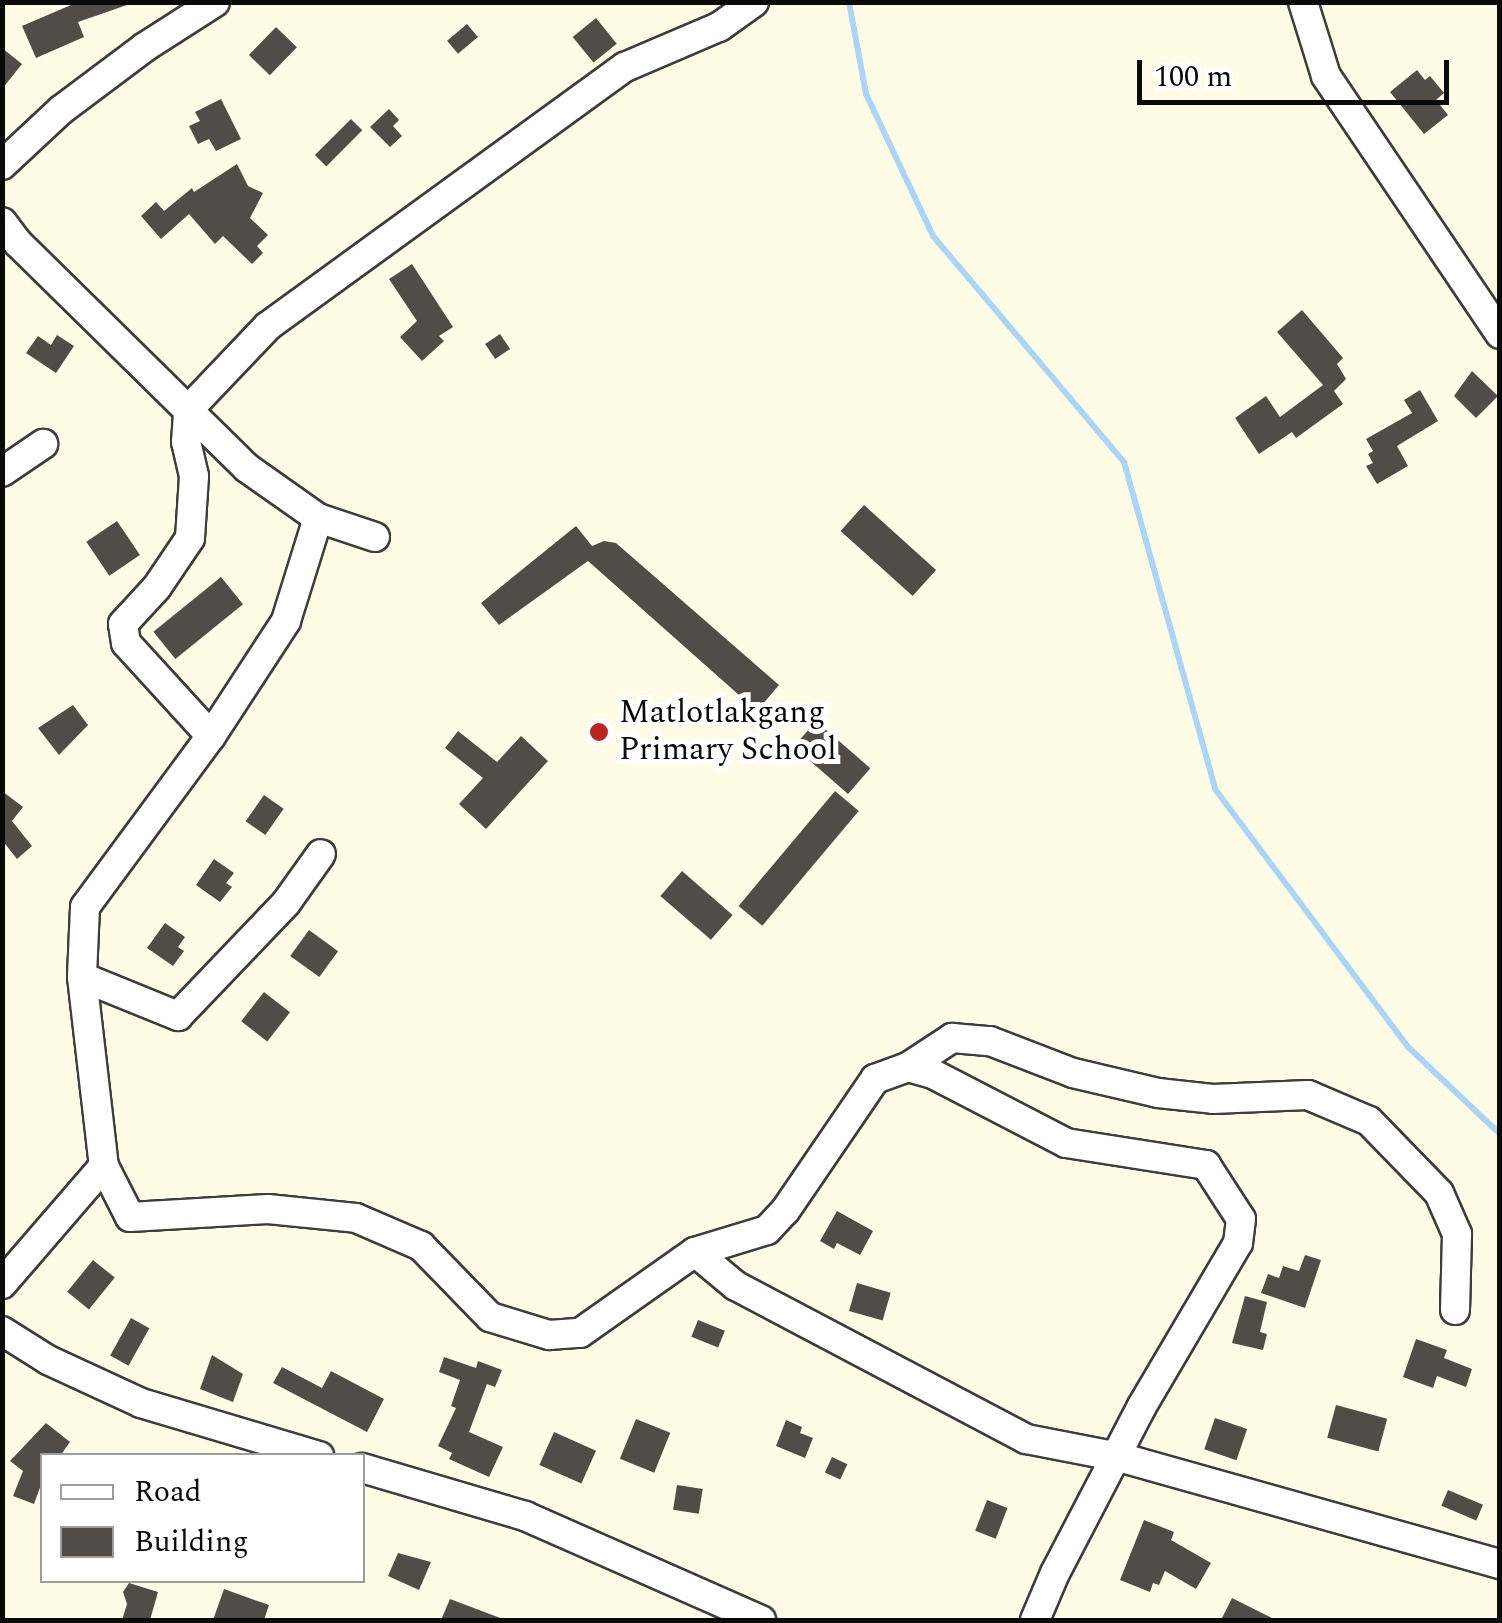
<!DOCTYPE html>
<html>
<head>
<meta charset="utf-8">
<style>
  body { margin:0 }
  #map { position:relative; width:1502px; height:1623px; overflow:hidden; background:#fffce6; font-family:Spectral,serif }
  div>[style] { position:absolute }
  .stream>* { height:6px; margin:-3px; padding:0 3px; transform-origin:3px; border-radius:3px; background:#abd5f7 }
  .building>* { inset:0; background:#524c46; transform-origin:0 0 }
  .roads { filter:drop-shadow(2px 0 #3d3d3d) drop-shadow(-2px 0 #3d3d3d) drop-shadow(0 2px #3d3d3d) drop-shadow(0 -2px #3d3d3d) }
  .minor>* { height:28px; margin:-14px; padding:0 14px; transform-origin:14px; border-radius:14px; background:#fff }
  .dots>* { width:28px; height:28px; translate:-50% -50%; box-sizing:border-box; border:5px solid #fff; border-radius:50% }
  span { translate:-50% -50%; white-space:nowrap; text-align:center; line-height:1.15; -webkit-text-stroke:10px #fff; paint-order:stroke }
  .poi-label { font-size:32px; color:#0a0a0a }
  .left { translate:0 -50%; text-align:left }
  .frame { position:absolute; inset:0; border:5px solid #0a0a0a; pointer-events:none }
  .legend { position:absolute; left:40px; top:1453px; width:325px; height:130px; box-sizing:border-box; background:#fff; border:2px solid #9d9d9d; margin:0; padding:12px 18px; list-style:none; font-size:30px; color:#0a0a0a }
  .legend li { display:flex; align-items:center; gap:20px; height:50px }
  .legend b { width:50px; border:2px solid #9d9d9d }
  .scale { position:absolute; left:1137px; top:60px; width:312px; height:45px; box-sizing:border-box; border:5px solid #0a0a0a; border-top:0; padding-left:12px; font-size:30px; line-height:35px; white-space:nowrap; color:#0a0a0a; -webkit-text-stroke:8px #fff; paint-order:stroke }
</style>
</head>
<body>
<div id="map">
  <div class="stream">
    <div style="left:849px;top:2px;width:94px;rotate:79.5deg"></div>
    <div style="left:866px;top:94px;width:157px;rotate:64.7deg"></div>
    <div style="left:933px;top:236px;width:296px;rotate:49.8deg"></div>
    <div style="left:1124px;top:462px;width:339px;rotate:74.4deg"></div>
    <div style="left:1215px;top:789px;width:321px;rotate:53.2deg"></div>
    <div style="left:1407px;top:1046px;width:128px;rotate:43.4deg"></div>
  </div>
  <div class="building">
    <div style="clip-path:polygon(78px 2px,127px 5px,78px 22px,84px 37px,36px 58px,22px 26px)"></div>
    <div style="left:596px;top:18px;width:33px;height:30px;rotate:51deg"></div>
    <div style="left:467px;top:24px;width:17px;height:26px;rotate:50deg"></div>
    <div style="left:276px;top:27px;width:29px;height:39px;rotate:44deg"></div>
    <div style="clip-path:polygon(2px 48px,22px 64px,2px 89px)"></div>
    <div style="clip-path:polygon(1417px 70px,1425px 80px,1430px 76px,1444px 93px,1436px 100px,1448px 115px,1424px 134px,1390px 92px)"></div>
    <div style="clip-path:polygon(221px 99px,241px 139px,216px 151px,209px 139px,198px 144px,189px 126px,200px 121px,195px 112px)"></div>
    <div style="clip-path:polygon(389px 109px,399px 120px,393px 126px,402px 136px,390px 147px,370px 127px)"></div>
    <div style="left:351px;top:119px;width:16px;height:51px;rotate:45deg"></div>
    <div style="clip-path:polygon(237px 164px,248px 186px,263px 193px,250px 218px,268px 235px,257px 246px,263px 253px,252px 264px,223px 236px,215px 244px,189px 214px,161px 239px,141px 216px,156px 202px,164px 211px,192px 188px,194px 192px)"></div>
    <div style="clip-path:polygon(412px 264px,453px 327px,439px 336px,444px 341px,422px 361px,400px 337px,417px 321px,389px 279px)"></div>
    <div style="clip-path:polygon(1302px 310px,1343px 358px,1337px 364px,1346px 379px,1334px 391px,1343px 404px,1296px 438px,1292px 432px,1259px 454px,1235px 418px,1266px 396px,1280px 417px,1323px 385px,1277px 332px)"></div>
    <div style="left:500px;top:334px;width:18px;height:18px;rotate:56deg"></div>
    <div style="clip-path:polygon(57px 335px,74px 346px,56px 373px,26px 353px,38px 336px,51px 345px)"></div>
    <div style="clip-path:polygon(1472px 371px,1498px 396px,1476px 418px,1454px 396px)"></div>
    <div style="clip-path:polygon(1420px 390px,1438px 421px,1397px 446px,1408px 466px,1377px 484px,1366px 466px,1373px 463px,1368px 454px,1373px 451px,1366px 439px,1412px 413px,1404px 400px)"></div>
    <div style="left:864px;top:505px;width:97px;height:35px;rotate:42deg"></div>
    <div style="left:117px;top:521px;width:41px;height:37px;rotate:56deg"></div>
    <div style="clip-path:polygon(576px 526px,592px 546px,604px 541px,616px 543px,779px 685px,757px 711px,588px 561px,499px 625px,481px 603px)"></div>
    <div style="left:221px;top:577px;width:35px;height:87px;rotate:51deg"></div>
    <div style="clip-path:polygon(73px 705px,88px 725px,59px 755px,38px 728px)"></div>
    <div style="left:816px;top:721px;width:72px;height:34px;rotate:41deg"></div>
    <div style="clip-path:polygon(458px 731px,497px 762px,521px 736px,548px 761px,486px 829px,459px 804px,483px 778px,445px 748px)"></div>
    <div style="clip-path:polygon(2px 791px,23px 807px,12px 821px,32px 846px,17px 859px,2px 840px)"></div>
    <div style="left:835px;top:791px;width:31px;height:150px;rotate:40deg"></div>
    <div style="left:264px;top:795px;width:24px;height:32px;rotate:35deg"></div>
    <div style="clip-path:polygon(214px 859px,234px 873px,226px 883px,232px 887px,220px 902px,196px 885px)"></div>
    <div style="left:682px;top:871px;width:67px;height:33px;rotate:41deg"></div>
    <div style="clip-path:polygon(165px 923px,185px 937px,178px 947px,184px 951px,173px 966px,147px 948px)"></div>
    <div style="left:309px;top:930px;width:36px;height:32px;rotate:36deg"></div>
    <div style="left:264px;top:992px;width:33px;height:37px;rotate:38deg"></div>
    <div style="clip-path:polygon(837px 1211px,873px 1231px,860px 1255px,837px 1243px,834px 1249px,820px 1241px)"></div>
    <div style="clip-path:polygon(1305px 1255px,1321px 1260px,1305px 1308px,1261px 1293px,1268px 1274px,1279px 1278px,1283px 1266px,1299px 1271px)"></div>
    <div style="left:93px;top:1260px;width:28px;height:41px;rotate:39deg"></div>
    <div style="left:857px;top:1283px;width:35px;height:29px;rotate:16deg"></div>
    <div style="clip-path:polygon(1245px 1296px,1267px 1302px,1260px 1332px,1267px 1334px,1263px 1350px,1232px 1343px)"></div>
    <div style="left:131px;top:1318px;width:21px;height:43px;rotate:29deg"></div>
    <div style="left:698px;top:1320px;width:29px;height:18px;rotate:22deg"></div>
    <div style="clip-path:polygon(1416px 1339px,1447px 1350px,1444px 1358px,1472px 1369px,1466px 1387px,1437px 1376px,1433px 1388px,1403px 1377px)"></div>
    <div style="clip-path:polygon(212px 1355px,243px 1374px,233px 1402px,200px 1389px)"></div>
    <div style="clip-path:polygon(444px 1357px,476px 1368px,478px 1361px,502px 1370px,495px 1387px,487px 1384px,469px 1432px,503px 1447px,489px 1477px,449px 1459px,452px 1453px,438px 1446px,456px 1408px,451px 1406px,460px 1380px,439px 1372px)"></div>
    <div style="clip-path:polygon(282px 1367px,322px 1388px,331px 1371px,384px 1399px,367px 1432px,273px 1383px)"></div>
    <div style="left:1336px;top:1405px;width:53px;height:34px;rotate:15deg"></div>
    <div style="left:1215px;top:1418px;width:34px;height:33px;rotate:19deg"></div>
    <div style="left:636px;top:1419px;width:37px;height:43px;rotate:22deg"></div>
    <div style="clip-path:polygon(786px 1420px,802px 1427px,800px 1433px,813px 1438px,805px 1458px,776px 1446px)"></div>
    <div style="clip-path:polygon(46px 1423px,70px 1442px,60px 1456px,42px 1456px,42px 1482px,34px 1504px,13px 1496px,23px 1471px,10px 1461px)"></div>
    <div style="left:554px;top:1432px;width:46px;height:36px;rotate:24deg"></div>
    <div style="left:832px;top:1457px;width:17px;height:17px;rotate:25deg"></div>
    <div style="left:677px;top:1485px;width:26px;height:25px;rotate:9deg"></div>
    <div style="left:1448px;top:1490px;width:38px;height:17px;rotate:23deg"></div>
    <div style="left:987px;top:1500px;width:22px;height:33px;rotate:21deg"></div>
    <div style="clip-path:polygon(1144px 1520px,1174px 1532px,1171px 1540px,1211px 1563px,1196px 1589px,1165px 1571px,1159px 1585px,1153px 1583px,1150px 1592px,1120px 1580px)"></div>
    <div style="clip-path:polygon(398px 1553px,431px 1562px,419px 1590px,388px 1576px)"></div>
    <div style="clip-path:polygon(129px 1583px,158px 1592px,150px 1620px,122px 1620px,127px 1604px,123px 1592px)"></div>
    <div style="clip-path:polygon(224px 1589px,269px 1605px,264px 1620px,213px 1620px)"></div>
    <div style="clip-path:polygon(1232px 1598px,1276px 1620px,1221px 1620px)"></div>
    <div style="clip-path:polygon(450px 1599px,503px 1619px,503px 1620px,441px 1620px)"></div>
  </div>
  <div class="roads">
    <div class="minor">
      <div style="left:1303px;top:2px;width:77px;rotate:72.7deg"></div>
      <div style="left:1326px;top:76px;width:311px;rotate:56deg"></div>
      <div style="left:2px;top:165px;width:81px;rotate:-43deg"></div>
      <div style="left:61px;top:110px;width:105px;rotate:-36.9deg"></div>
      <div style="left:145px;top:47px;width:83px;rotate:-32.7deg"></div>
      <div style="left:2px;top:222px;width:26px;rotate:53deg"></div>
      <div style="left:18px;top:243px;width:321px;rotate:44.5deg"></div>
      <div style="left:247px;top:468px;width:87px;rotate:35.2deg"></div>
      <div style="left:318px;top:518px;width:60px;rotate:18.4deg"></div>
      <div style="left:2px;top:472px;width:50px;rotate:-34.3deg"></div>
      <div style="left:318px;top:518px;width:108px;rotate:107.3deg"></div>
      <div style="left:286px;top:621px;width:137px;rotate:123.1deg"></div>
      <div style="left:211px;top:736px;width:212px;rotate:126.4deg"></div>
      <div style="left:85px;top:907px;width:70px;rotate:92.5deg"></div>
      <div style="left:82px;top:977px;width:104px;rotate:22.1deg"></div>
      <div style="left:178px;top:1016px;width:156px;rotate:-46.3deg"></div>
      <div style="left:286px;top:903px;width:60px;rotate:-54.5deg"></div>
      <div style="left:211px;top:736px;width:126px;rotate:-132.4deg"></div>
      <div style="left:126px;top:643px;width:19px;rotate:-99deg"></div>
      <div style="left:123px;top:624px;width:50px;rotate:-47.4deg"></div>
      <div style="left:157px;top:587px;width:59px;rotate:-56deg"></div>
      <div style="left:190px;top:538px;width:62px;rotate:-86.3deg"></div>
      <div style="left:194px;top:476px;width:35px;rotate:-103deg"></div>
      <div style="left:186px;top:442px;width:32px;rotate:-86deg"></div>
      <div style="left:188px;top:410px;width:116px;rotate:-46.4deg"></div>
      <div style="left:268px;top:326px;width:441px;rotate:-36deg"></div>
      <div style="left:625px;top:67px;width:102px;rotate:-23.1deg"></div>
      <div style="left:719px;top:27px;width:43px;rotate:-35.5deg"></div>
      <div style="left:82px;top:977px;width:190px;rotate:83.4deg"></div>
      <div style="left:104px;top:1166px;width:57px;rotate:63deg"></div>
      <div style="left:130px;top:1217px;width:138px;rotate:-3.3deg"></div>
      <div style="left:268px;top:1209px;width:88px;rotate:5.8deg"></div>
      <div style="left:356px;top:1218px;width:71px;rotate:23.3deg"></div>
      <div style="left:421px;top:1246px;width:99px;rotate:45.8deg"></div>
      <div style="left:490px;top:1317px;width:62px;rotate:17deg"></div>
      <div style="left:549px;top:1335px;width:31px;rotate:-4deg"></div>
      <div style="left:580px;top:1333px;width:141px;rotate:-35.2deg"></div>
      <div style="left:695px;top:1252px;width:75px;rotate:-17deg"></div>
      <div style="left:767px;top:1230px;width:26px;rotate:-47deg"></div>
      <div style="left:785px;top:1211px;width:160px;rotate:-55.7deg"></div>
      <div style="left:875px;top:1079px;width:35px;rotate:-20deg"></div>
      <div style="left:908px;top:1067px;width:26px;rotate:16deg"></div>
      <div style="left:933px;top:1074px;width:150px;rotate:27.4deg"></div>
      <div style="left:1066px;top:1143px;width:142px;rotate:8.9deg"></div>
      <div style="left:1206px;top:1165px;width:64px;rotate:57.1deg"></div>
      <div style="left:1241px;top:1219px;width:24px;rotate:97deg"></div>
      <div style="left:1238px;top:1243px;width:189px;rotate:120.5deg"></div>
      <div style="left:1142px;top:1406px;width:188px;rotate:117.5deg"></div>
      <div style="left:1055px;top:1573px;width:51px;rotate:113.1deg"></div>
      <div style="left:908px;top:1067px;width:53px;rotate:-33.4deg"></div>
      <div style="left:952px;top:1038px;width:38px;rotate:5deg"></div>
      <div style="left:990px;top:1041px;width:89px;rotate:21.1deg"></div>
      <div style="left:1073px;top:1073px;width:87px;rotate:13.2deg"></div>
      <div style="left:1158px;top:1093px;width:55px;rotate:6.2deg"></div>
      <div style="left:1213px;top:1099px;width:95px;rotate:-2.4deg"></div>
      <div style="left:1308px;top:1095px;width:66px;rotate:23.1deg"></div>
      <div style="left:1369px;top:1121px;width:100px;rotate:45.8deg"></div>
      <div style="left:1439px;top:1193px;width:45px;rotate:66.3deg"></div>
      <div style="left:1457px;top:1234px;width:76px;rotate:91.5deg"></div>
      <div style="left:695px;top:1252px;width:53px;rotate:39.7deg"></div>
      <div style="left:736px;top:1286px;width:328px;rotate:27.8deg"></div>
      <div style="left:1026px;top:1439px;width:95px;rotate:11deg"></div>
      <div style="left:1119px;top:1457px;width:396px;rotate:15.7deg"></div>
      <div style="left:2px;top:1284px;width:156px;rotate:-49.2deg"></div>
      <div style="left:2px;top:1331px;width:54px;rotate:32.2deg"></div>
      <div style="left:48px;top:1360px;width:102px;rotate:24.8deg"></div>
      <div style="left:141px;top:1403px;width:186px;rotate:16.6deg"></div>
      <div style="left:362px;top:1468px;width:170px;rotate:16.4deg"></div>
      <div style="left:525px;top:1516px;width:258px;rotate:23.8deg"></div>
    </div>
  </div>
  <div class="dots">
    <div style="left:599px;top:732px;background:#ba2522"></div>
  </div>
  <div class="poi-label">
    <span class="left" style="left:619px;top:732px">Matlotlakgang<br>Primary School</span>
  </div>
  <div class="frame"></div>
  <ul class="legend">
  <li><b style="height:12px;background:#fff"></b>Road</li>
  <li><b style="height:28px;background:#524c46"></b>Building</li>
  </ul>
  <div class="scale">100 m</div>
</div>
</body>
</html>
